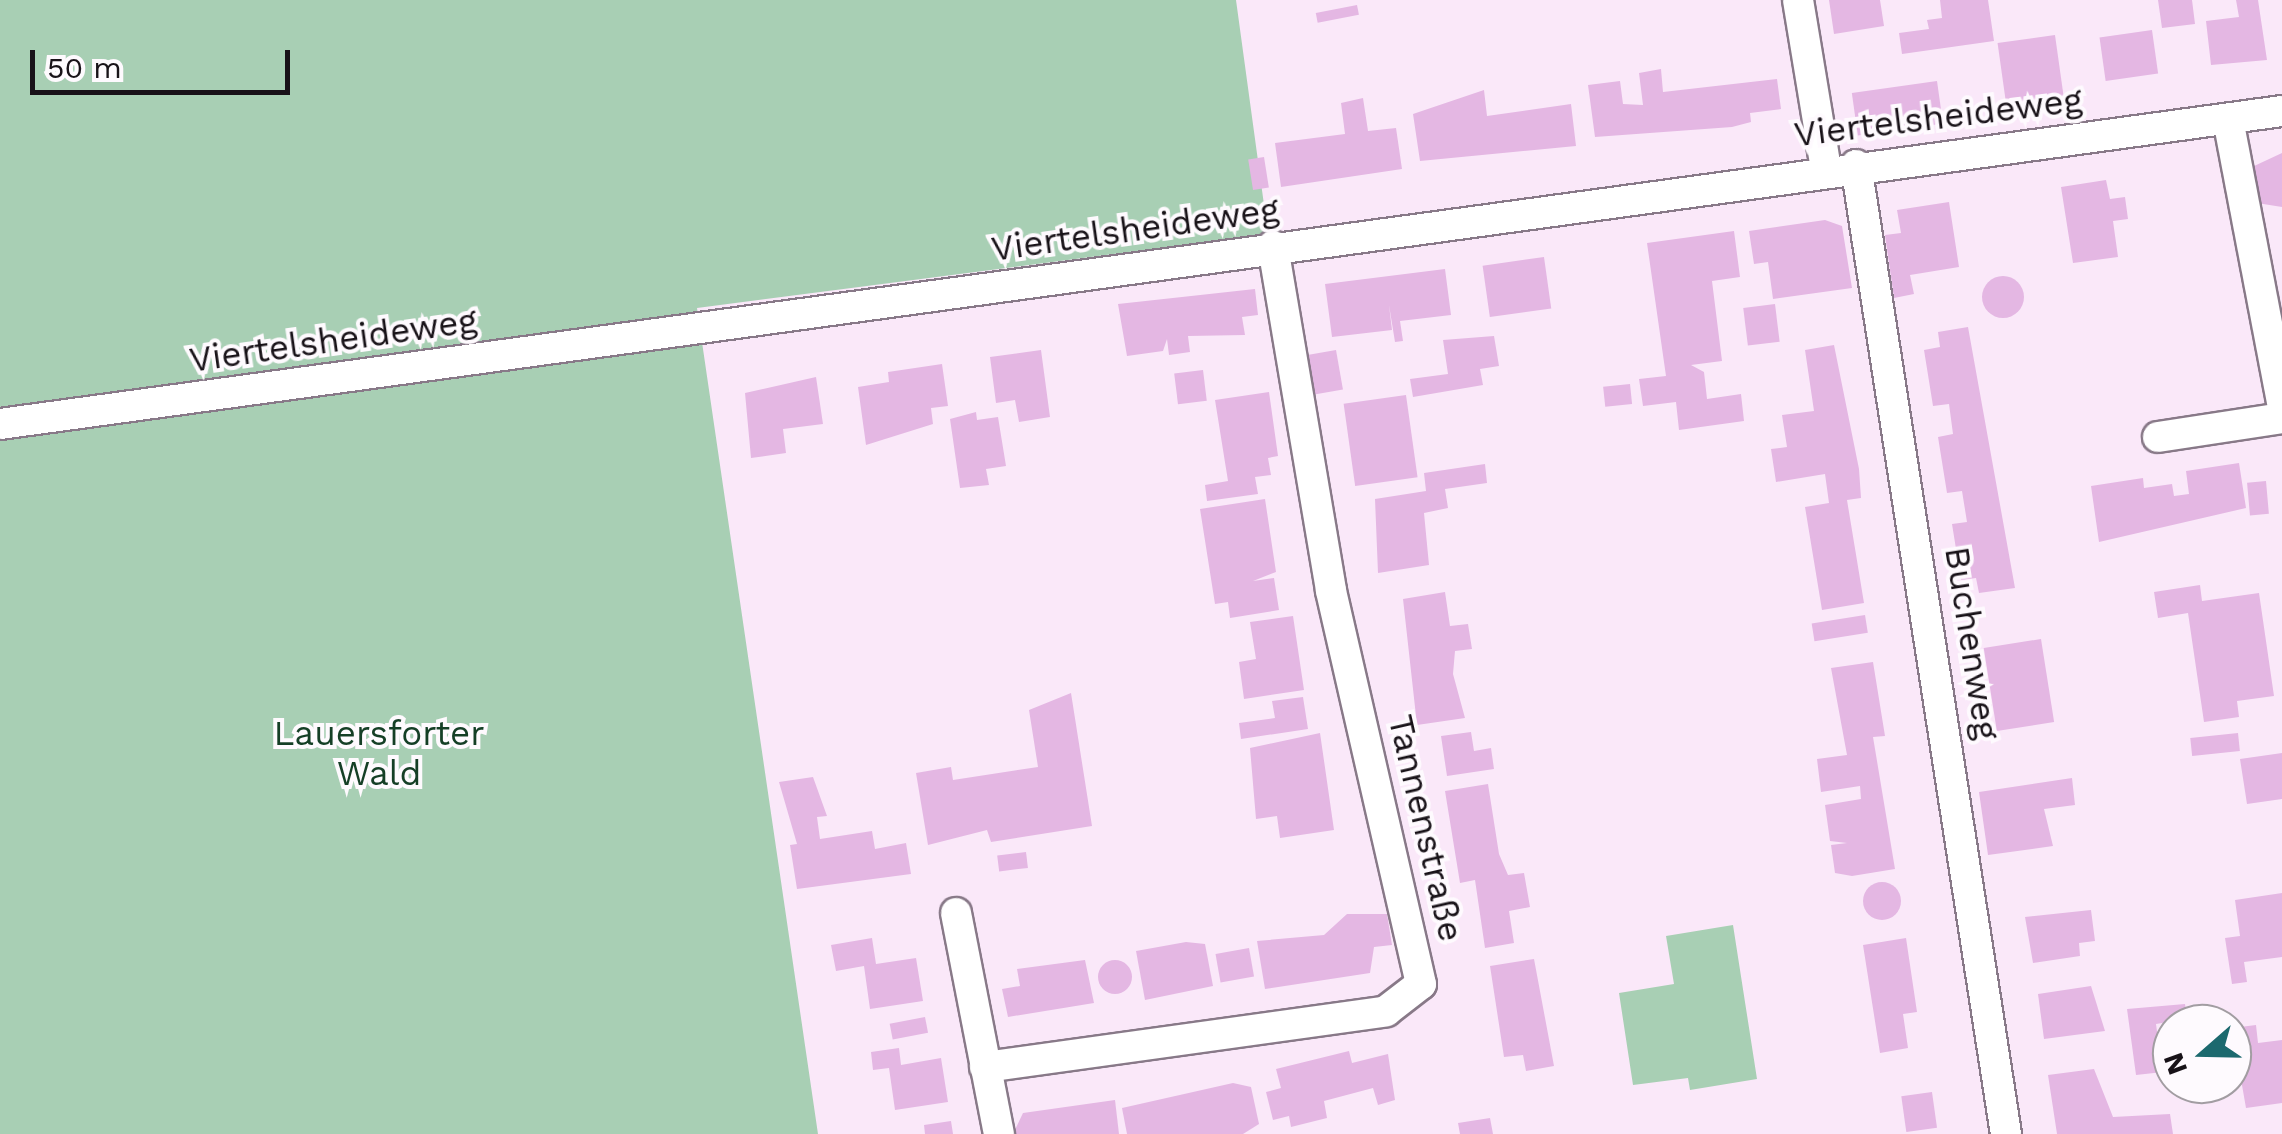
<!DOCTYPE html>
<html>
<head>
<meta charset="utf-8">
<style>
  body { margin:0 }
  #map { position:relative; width:2282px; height:1134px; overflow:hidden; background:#fae8f9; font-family:"Work Sans",sans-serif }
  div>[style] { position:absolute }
  .green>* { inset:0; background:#a8cfb4 }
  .building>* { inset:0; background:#e4b7e3; transform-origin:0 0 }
  .round { border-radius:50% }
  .roads { filter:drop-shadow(2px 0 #887988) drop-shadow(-2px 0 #887988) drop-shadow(0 2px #887988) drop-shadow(0 -2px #887988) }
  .street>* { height:30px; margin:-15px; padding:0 15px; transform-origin:15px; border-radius:15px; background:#fff }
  span { translate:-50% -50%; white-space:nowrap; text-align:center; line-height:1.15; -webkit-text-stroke:8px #fefafe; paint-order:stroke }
  .street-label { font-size:35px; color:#181218 }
  .park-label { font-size:35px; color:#153f26 }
  .north { position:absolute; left:2152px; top:1004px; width:100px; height:100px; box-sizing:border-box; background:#fefafe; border:2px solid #a29da2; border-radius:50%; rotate:250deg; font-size:28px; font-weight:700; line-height:40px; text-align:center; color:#181218 }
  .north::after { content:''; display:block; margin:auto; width:35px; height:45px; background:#1c696e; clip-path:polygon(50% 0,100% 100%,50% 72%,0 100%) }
  .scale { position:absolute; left:30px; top:50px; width:260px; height:45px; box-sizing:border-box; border:5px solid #181218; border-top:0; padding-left:12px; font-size:30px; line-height:35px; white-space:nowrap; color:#181218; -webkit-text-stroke:8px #fefafe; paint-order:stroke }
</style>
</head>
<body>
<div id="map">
  <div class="green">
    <div style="clip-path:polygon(0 0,1236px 0,1268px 234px,697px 308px,818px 1134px,0 1134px)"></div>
    <div style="clip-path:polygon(1733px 925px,1757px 1079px,1690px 1090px,1688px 1078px,1633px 1085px,1619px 993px,1674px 984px,1666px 936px)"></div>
  </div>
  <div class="building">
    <div style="clip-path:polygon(1829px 0,1880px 0,1884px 26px,1834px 34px)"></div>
    <div style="clip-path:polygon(1940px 0,1988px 0,1994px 41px,1902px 54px,1899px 33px,1929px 29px,1927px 20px,1942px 18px)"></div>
    <div style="clip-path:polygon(2158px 0,2192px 0,2195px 24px,2162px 28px)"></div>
    <div style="clip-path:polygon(2236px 0,2258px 0,2267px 60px,2211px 65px,2206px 21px,2239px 17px)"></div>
    <div style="left:1357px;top:5px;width:10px;height:42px;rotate:79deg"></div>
    <div style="left:2152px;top:30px;width:44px;height:53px;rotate:82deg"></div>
    <div style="left:2055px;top:35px;width:74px;height:58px;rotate:82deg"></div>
    <div style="clip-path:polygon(1661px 69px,1663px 92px,1777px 79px,1781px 109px,1750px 113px,1751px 122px,1732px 127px,1595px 137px,1588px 85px,1620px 81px,1623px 104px,1643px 105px,1639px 73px)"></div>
    <div style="left:1937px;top:81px;width:43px;height:86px;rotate:82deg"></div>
    <div style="clip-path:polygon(1484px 90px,1487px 116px,1571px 104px,1576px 146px,1420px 161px,1413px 114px)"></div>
    <div style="clip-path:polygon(1363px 98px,1368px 131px,1396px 128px,1402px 169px,1281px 187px,1275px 143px,1345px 134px,1341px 103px)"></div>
    <div style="clip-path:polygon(2282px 153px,2282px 207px,2257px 203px,2252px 167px)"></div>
    <div style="left:1264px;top:157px;width:31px;height:16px;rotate:81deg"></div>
    <div style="clip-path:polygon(2106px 180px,2110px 199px,2125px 197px,2128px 219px,2113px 221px,2118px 257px,2073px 263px,2061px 187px)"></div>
    <div style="clip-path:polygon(1949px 202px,1959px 267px,1910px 275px,1914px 294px,1894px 298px,1885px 235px,1901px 233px,1897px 210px)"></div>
    <div style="clip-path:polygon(1825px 220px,1842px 226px,1852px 288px,1773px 299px,1768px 262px,1754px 264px,1749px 231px)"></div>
    <div style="clip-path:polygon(1734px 231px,1740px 277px,1712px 281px,1722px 361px,1691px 365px,1704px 372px,1707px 399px,1741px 394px,1744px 421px,1679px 430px,1676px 402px,1643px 406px,1639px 379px,1666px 376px,1647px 243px)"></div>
    <div style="left:1544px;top:257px;width:52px;height:62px;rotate:82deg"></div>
    <div style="clip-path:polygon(1445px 269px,1451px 315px,1400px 321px,1403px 341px,1395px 342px,1389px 305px,1392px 330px,1332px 337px,1325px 284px)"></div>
    <div class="round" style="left:1982px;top:276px;width:42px;height:42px"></div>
    <div style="clip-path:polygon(1255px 289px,1258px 315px,1242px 317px,1245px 335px,1188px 336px,1190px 352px,1169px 355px,1167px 339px,1163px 351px,1127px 356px,1118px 304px)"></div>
    <div style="left:1775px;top:304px;width:38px;height:32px;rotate:83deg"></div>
    <div style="clip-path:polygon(1968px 327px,2015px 588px,1979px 593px,1976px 578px,1961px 580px,1952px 524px,1967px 522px,1962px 491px,1947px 493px,1938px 437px,1953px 434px,1949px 404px,1933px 406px,1924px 350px,1940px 347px,1938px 332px)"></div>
    <div style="clip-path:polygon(1494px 336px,1499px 366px,1480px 369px,1483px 385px,1413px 397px,1410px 379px,1448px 374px,1443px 340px)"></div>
    <div style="clip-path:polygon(1834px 345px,1859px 469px,1861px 498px,1847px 500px,1864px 603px,1822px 610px,1805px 507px,1829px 503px,1825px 474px,1776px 482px,1771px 449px,1787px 447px,1782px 415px,1814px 411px,1805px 350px)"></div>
    <div style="clip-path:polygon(1041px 350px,1050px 417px,1019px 422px,1015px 400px,996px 403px,990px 357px)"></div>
    <div style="left:1336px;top:350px;width:40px;height:29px;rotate:80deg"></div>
    <div style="clip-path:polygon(942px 364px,948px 406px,931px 408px,933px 424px,866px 445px,858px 387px,889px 382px,888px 372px)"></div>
    <div style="left:1203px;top:370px;width:31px;height:29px;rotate:83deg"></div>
    <div style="clip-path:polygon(816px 377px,823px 424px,783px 429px,786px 453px,751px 458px,745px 393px)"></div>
    <div style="left:1630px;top:384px;width:20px;height:27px;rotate:84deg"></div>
    <div style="clip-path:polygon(1269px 392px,1278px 456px,1268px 458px,1271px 475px,1255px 477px,1258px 494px,1207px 501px,1205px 485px,1228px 481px,1215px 400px)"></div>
    <div style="left:1406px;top:395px;width:83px;height:63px;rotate:82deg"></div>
    <div style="clip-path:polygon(976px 412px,977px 420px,998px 417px,1006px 466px,986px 469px,989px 485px,960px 488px,950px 419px)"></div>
    <div style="clip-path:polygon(2239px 463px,2246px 508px,2099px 542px,2091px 486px,2143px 478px,2144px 488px,2172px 484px,2174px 496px,2189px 494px,2186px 471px)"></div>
    <div style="clip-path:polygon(1485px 464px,1487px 483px,1445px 489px,1448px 508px,1424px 513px,1429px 565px,1378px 573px,1375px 499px,1426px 491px,1424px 473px)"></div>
    <div style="left:2266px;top:481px;width:33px;height:19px;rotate:85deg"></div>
    <div style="clip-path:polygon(1265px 499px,1276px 572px,1253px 581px,1274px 578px,1279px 610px,1230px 618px,1228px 602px,1215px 604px,1200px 509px)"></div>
    <div style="clip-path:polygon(2200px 585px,2202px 601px,2259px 593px,2274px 696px,2237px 701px,2239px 717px,2204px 722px,2188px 613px,2158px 618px,2154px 592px)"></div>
    <div style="clip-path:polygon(1445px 592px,1450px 626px,1468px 624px,1472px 649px,1455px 651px,1453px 674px,1465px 718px,1417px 725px,1403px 599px)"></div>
    <div style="left:1865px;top:615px;width:18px;height:54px;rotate:81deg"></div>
    <div style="clip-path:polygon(1293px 616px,1304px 690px,1244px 699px,1239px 662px,1256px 659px,1250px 622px)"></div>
    <div style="left:2041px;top:639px;width:84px;height:58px;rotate:81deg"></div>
    <div style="clip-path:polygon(1873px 662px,1885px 736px,1873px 737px,1895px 869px,1852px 876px,1835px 873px,1831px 845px,1847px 843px,1830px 841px,1825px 805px,1861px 799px,1860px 786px,1821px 792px,1817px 759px,1847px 755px,1831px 668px)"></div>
    <div style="clip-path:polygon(1071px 693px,1092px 826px,991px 842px,987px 830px,928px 845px,916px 773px,951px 767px,953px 780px,1038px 767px,1029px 710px)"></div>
    <div style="clip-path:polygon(1303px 697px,1308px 729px,1241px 739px,1239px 723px,1275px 718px,1272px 701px)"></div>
    <div style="clip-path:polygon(1471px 732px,1474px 751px,1491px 748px,1494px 769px,1447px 776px,1441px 736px)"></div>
    <div style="clip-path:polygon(1320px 733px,1334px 830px,1280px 838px,1277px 816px,1256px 819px,1250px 748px)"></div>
    <div style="left:2238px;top:733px;width:18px;height:48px;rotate:84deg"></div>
    <div style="clip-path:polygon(2282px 753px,2282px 799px,2247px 804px,2240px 759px)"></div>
    <div style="clip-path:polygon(813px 777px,827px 816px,817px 817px,820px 839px,872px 831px,875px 849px,906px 843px,911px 874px,797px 889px,790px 845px,797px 844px,779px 782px)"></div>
    <div style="clip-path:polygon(2072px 778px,2075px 805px,2044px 809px,2053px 846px,1988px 855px,1979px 792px)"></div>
    <div style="clip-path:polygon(1488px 784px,1499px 854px,1508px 875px,1524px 873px,1530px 907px,1509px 911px,1514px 943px,1485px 948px,1475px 880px,1460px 883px,1445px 791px)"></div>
    <div style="left:1026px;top:852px;width:16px;height:29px;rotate:83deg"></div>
    <div class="round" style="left:1863px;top:882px;width:38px;height:38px"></div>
    <div style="clip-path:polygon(2282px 893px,2282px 957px,2244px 962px,2247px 982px,2232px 984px,2225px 938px,2240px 936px,2235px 900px)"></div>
    <div style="clip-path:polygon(2091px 910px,2095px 941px,2079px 943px,2080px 956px,2033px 963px,2025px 917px)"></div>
    <div style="clip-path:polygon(1347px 914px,1387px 914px,1392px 945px,1374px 947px,1370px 973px,1265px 989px,1257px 941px,1324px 935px)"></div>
    <div style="clip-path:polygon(872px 938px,876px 964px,916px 958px,923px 1001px,870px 1009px,864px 966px,836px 971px,831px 945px)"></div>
    <div style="clip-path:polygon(1906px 938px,1917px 1012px,1903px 1014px,1908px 1048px,1880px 1053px,1863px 945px)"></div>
    <div style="clip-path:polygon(1186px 942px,1205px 944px,1213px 986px,1145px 1000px,1136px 951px)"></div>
    <div style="left:1249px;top:948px;width:29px;height:34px;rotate:80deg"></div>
    <div style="clip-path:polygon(1534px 959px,1554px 1066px,1526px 1071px,1523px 1055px,1504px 1057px,1490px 966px)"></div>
    <div class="round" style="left:1098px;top:960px;width:34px;height:34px"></div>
    <div style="clip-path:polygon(1085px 960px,1094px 1003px,1008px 1017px,1002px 989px,1020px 986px,1017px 969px)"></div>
    <div style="clip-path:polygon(2091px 986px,2105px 1031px,2044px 1039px,2038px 994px)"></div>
    <div style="clip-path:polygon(2185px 1004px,2187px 1019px,2156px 1024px,2158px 1039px,2172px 1037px,2172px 1071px,2136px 1075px,2127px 1009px)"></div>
    <div style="left:925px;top:1017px;width:16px;height:36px;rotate:79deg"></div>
    <div style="clip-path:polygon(2256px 1025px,2258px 1043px,2282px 1040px,2282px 1103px,2246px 1108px,2232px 1028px)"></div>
    <div style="clip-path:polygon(899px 1048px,901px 1065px,941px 1058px,948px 1102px,895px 1110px,889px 1068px,873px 1070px,871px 1052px)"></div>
    <div style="clip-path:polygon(1349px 1051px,1352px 1063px,1388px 1054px,1395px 1100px,1378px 1105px,1373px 1088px,1324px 1101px,1327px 1118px,1291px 1127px,1289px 1116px,1273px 1120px,1266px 1092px,1281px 1088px,1276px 1069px)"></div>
    <div style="clip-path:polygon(2094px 1069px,2113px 1117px,2170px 1114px,2173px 1134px,2057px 1134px,2048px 1075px)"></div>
    <div style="clip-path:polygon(1233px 1083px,1251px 1087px,1259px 1124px,1243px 1134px,1127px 1134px,1122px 1108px)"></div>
    <div style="left:1932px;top:1092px;width:36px;height:31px;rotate:82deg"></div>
    <div style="clip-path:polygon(1115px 1100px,1119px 1134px,1013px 1134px,1023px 1113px)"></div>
    <div style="clip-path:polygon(1490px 1118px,1493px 1134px,1460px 1134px,1458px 1123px)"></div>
    <div style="clip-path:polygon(951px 1121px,953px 1134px,925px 1134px,924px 1125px)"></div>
  </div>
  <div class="roads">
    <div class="street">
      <div style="left:1798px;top:0;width:171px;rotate:80.6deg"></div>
      <div style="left:2228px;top:119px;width:288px;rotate:79.2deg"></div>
      <div style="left:1856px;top:165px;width:981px;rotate:81.2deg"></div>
      <div style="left:0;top:424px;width:2303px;rotate:-7.81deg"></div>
      <div style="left:2158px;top:437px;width:125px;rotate:-8.7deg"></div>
      <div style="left:956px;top:913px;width:225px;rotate:79deg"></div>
      <div style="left:985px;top:1067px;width:405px;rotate:-7.9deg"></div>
      <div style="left:1386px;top:1011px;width:44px;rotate:-37.6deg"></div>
      <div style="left:1421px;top:984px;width:404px;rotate:-102.9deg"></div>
      <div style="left:1331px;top:590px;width:349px;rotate:-99.6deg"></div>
    </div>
  </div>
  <div class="street-label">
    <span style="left:1938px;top:117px;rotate:-7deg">Viertelsheideweg</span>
    <span style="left:1135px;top:229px;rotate:-8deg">Viertelsheideweg</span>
    <span style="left:333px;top:340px;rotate:-8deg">Viertelsheideweg</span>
    <span style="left:1972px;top:643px;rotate:81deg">Buchenweg</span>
    <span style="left:1426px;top:828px;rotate:77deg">Tannenstraße</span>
  </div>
  <div class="park-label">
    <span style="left:379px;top:753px">Lauersforter<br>Wald</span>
  </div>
  <div class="north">N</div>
  <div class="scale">50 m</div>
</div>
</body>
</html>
